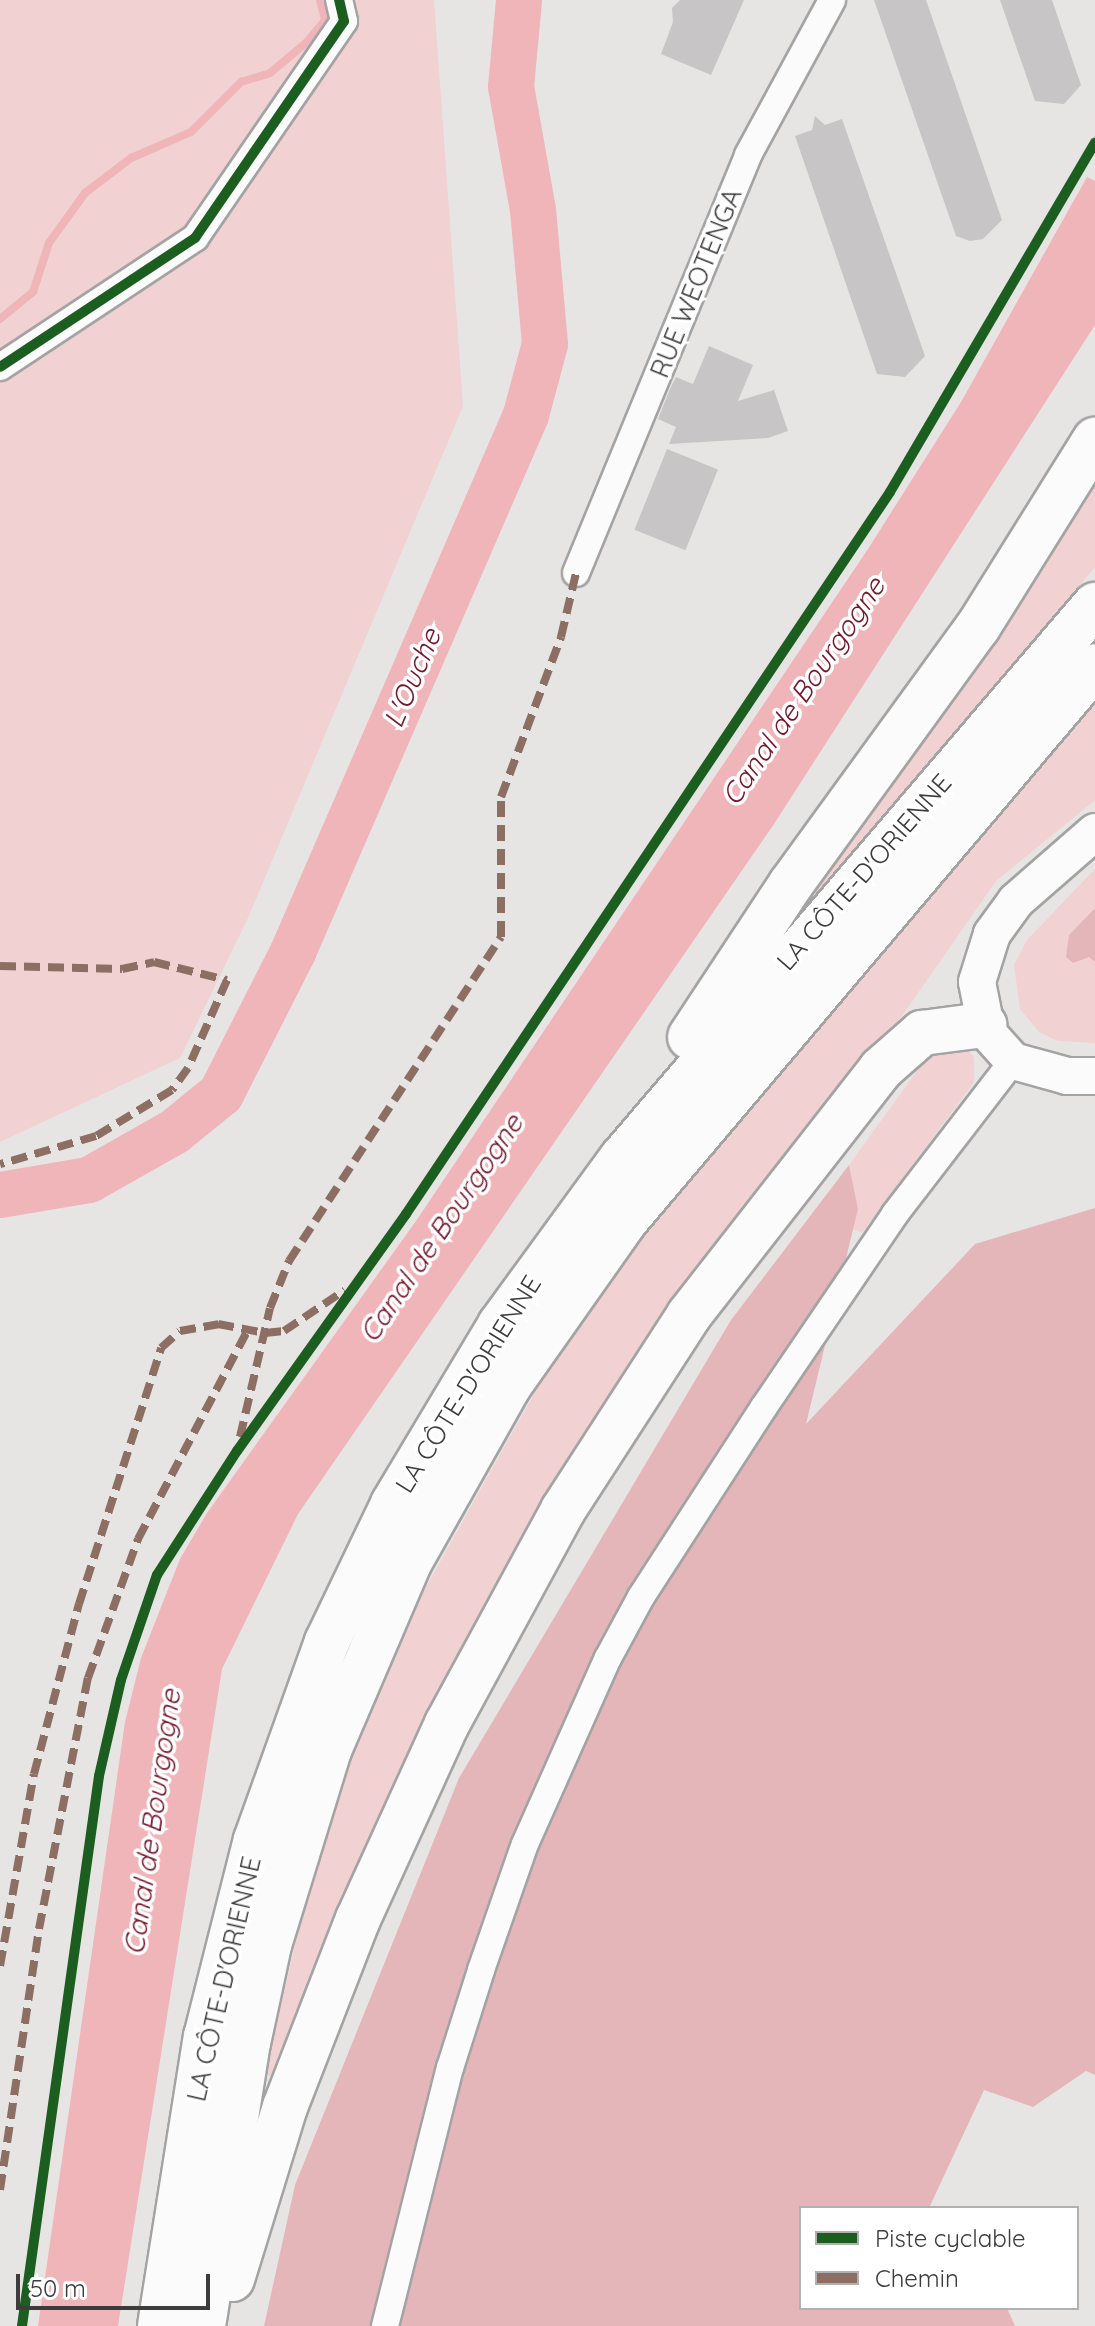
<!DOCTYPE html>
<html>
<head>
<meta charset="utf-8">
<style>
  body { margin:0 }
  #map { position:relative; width:1095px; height:2326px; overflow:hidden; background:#e7e4e4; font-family:Quicksand,sans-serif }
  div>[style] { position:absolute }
  .green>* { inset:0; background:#f1d1d2 }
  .forest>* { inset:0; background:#e4b6ba }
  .water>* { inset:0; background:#efb5b9 }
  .stream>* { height:8px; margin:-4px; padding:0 4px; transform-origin:4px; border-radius:4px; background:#efb5b9 }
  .river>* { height:46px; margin:-23px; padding:0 23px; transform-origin:23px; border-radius:23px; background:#efb5b9 }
  .building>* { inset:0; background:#c7c5c5; transform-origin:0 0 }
  .roads { filter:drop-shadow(2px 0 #a4a3a3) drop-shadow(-2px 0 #a4a3a3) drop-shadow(0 2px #a4a3a3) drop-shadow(0 -2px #a4a3a3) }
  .minor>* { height:26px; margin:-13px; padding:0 13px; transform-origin:13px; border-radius:13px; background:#fbfbfb }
  .secondary>* { height:36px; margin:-18px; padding:0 18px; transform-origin:18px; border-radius:18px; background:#fbfbfb }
  .motorway>* { height:44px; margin:-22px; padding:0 22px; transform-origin:22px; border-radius:22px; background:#fbfbfb }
  .quiet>* { height:8px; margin-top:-4px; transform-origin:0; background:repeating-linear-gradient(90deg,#8d6e63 0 16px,transparent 0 24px) }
  .cycleway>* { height:10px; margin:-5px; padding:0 5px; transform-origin:5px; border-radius:5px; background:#1b5e20 }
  span { translate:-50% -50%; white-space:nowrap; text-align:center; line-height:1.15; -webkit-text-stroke:7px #fff; paint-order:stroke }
  .street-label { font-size:26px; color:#3d3b3b }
  .water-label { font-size:28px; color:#75172a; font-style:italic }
  .legend { position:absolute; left:799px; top:2206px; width:280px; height:104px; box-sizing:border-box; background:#fff; border:2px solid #b1b1b1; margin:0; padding:10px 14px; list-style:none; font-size:24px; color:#3d3b3b }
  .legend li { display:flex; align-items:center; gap:16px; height:40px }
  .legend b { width:40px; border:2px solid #b1b1b1 }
  .scale { position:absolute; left:16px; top:2274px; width:194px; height:36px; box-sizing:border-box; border:4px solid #3d3b3b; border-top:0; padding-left:10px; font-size:24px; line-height:28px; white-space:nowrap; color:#3d3b3b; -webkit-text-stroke:6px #fff; paint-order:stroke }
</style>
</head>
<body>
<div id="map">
  <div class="green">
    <div style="clip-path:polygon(0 0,434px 0,463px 406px,248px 918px,180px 1058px,0 1142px)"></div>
    <div style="clip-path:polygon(1095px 473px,1095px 567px,816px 894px,810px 892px,978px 664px)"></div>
    <div style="clip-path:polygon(1095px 700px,1095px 800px,996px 881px,895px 1026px,758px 1199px,279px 2075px,264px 2076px,325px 1820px,393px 1646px,576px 1319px,690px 1173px)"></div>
    <div style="clip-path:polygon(1095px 869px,1095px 908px,1069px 935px,1095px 962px,1095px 1043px,1058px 1041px,1039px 1032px,1020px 1009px,1014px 965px,1027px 940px)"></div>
    <div style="clip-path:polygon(963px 1041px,974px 1058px,974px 1082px,862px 1233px,853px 1229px,858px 1209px,849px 1165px,935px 1046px)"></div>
  </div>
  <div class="forest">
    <div style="clip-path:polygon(1095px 908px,1095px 962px,1089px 957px,1073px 963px,1066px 957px,1069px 935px)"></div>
    <div style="clip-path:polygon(849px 1165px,858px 1209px,806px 1424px,975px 1244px,1095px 1208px,1095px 2075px,1086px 2071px,1033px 2107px,984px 2090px,929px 2208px,801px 2208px,801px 2308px,1007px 2308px,1015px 2326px,264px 2326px,295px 2185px,459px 1778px,731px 1320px)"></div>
  </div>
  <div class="water">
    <div style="clip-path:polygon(1087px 177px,1095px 181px,1095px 325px,774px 824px,298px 1514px,222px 1669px,118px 2326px,38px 2326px,125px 1722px,141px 1658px,180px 1559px,207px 1513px,416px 1221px,868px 549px,961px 402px)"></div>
  </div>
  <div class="stream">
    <div style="left:0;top:319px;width:43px;rotate:-39.3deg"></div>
    <div style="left:33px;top:292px;width:52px;rotate:-71.9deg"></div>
    <div style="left:49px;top:243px;width:62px;rotate:-54.2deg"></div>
    <div style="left:85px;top:193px;width:58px;rotate:-37.3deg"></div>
    <div style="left:131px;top:158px;width:65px;rotate:-23.4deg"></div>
    <div style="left:191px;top:132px;width:71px;rotate:-45deg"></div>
    <div style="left:241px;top:82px;width:30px;rotate:-17deg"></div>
    <div style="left:270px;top:73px;width:47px;rotate:-39.8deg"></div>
    <div style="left:306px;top:43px;width:30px;rotate:-50deg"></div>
    <div style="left:325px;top:20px;width:21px;rotate:-104deg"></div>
  </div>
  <div class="river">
    <div style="left:0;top:1195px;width:90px;rotate:-9.6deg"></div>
    <div style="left:89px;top:1180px;width:98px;rotate:-29.5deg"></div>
    <div style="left:174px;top:1132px;width:60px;rotate:-39deg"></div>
    <div style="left:221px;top:1094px;width:159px;rotate:-63.1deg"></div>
    <div style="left:293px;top:952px;width:585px;rotate:-66.54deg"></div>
    <div style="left:526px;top:415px;width:73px;rotate:-75deg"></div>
    <div style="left:545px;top:344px;width:135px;rotate:-95.1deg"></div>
    <div style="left:533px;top:210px;width:125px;rotate:-100.1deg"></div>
    <div style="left:511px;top:87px;width:87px;rotate:-84.7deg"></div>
  </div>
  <div class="building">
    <div style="clip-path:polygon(680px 0,744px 0,711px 75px,661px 54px,673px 22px,672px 8px)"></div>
    <div style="clip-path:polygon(874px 0,926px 0,1002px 220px,983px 239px,970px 241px,956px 236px)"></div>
    <div style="clip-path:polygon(1000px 0,1052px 0,1081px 85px,1064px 104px,1035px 101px)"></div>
    <div style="clip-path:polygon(815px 116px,825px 125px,842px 119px,925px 356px,905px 377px,877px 374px,795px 136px,812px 130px)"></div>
    <div style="clip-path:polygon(709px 346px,753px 365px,738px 401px,774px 390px,788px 431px,768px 438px,669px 444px,676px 427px,658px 419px,670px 389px,676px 377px,693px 384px)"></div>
    <div style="left:667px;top:449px;width:55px;height:87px;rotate:22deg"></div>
  </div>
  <div class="roads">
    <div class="minor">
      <div style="left:0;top:367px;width:234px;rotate:-33.5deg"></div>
      <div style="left:195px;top:238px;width:263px;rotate:-55.5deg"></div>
      <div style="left:344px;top:21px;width:22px;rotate:-103deg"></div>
      <div style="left:576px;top:573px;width:452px;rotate:-67.6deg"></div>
      <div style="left:748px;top:155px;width:176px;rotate:-61.5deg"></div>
      <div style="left:385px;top:2326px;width:266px;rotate:-75.9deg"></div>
      <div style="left:450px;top:2068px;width:103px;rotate:-72.4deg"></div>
      <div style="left:481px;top:1970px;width:133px;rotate:-70.8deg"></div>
      <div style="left:525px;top:1844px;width:204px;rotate:-66deg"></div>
      <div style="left:608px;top:1658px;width:69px;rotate:-61.6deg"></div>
      <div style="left:641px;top:1597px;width:226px;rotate:-57.1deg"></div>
      <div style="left:764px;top:1407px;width:233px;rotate:-55.8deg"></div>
      <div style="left:895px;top:1214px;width:193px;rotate:-52.4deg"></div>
    </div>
    <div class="secondary">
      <div style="left:1095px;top:832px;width:105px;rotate:138.9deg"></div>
      <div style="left:1016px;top:901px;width:41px;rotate:126deg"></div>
      <div style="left:992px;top:934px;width:50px;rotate:107.4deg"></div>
      <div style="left:977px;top:982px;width:51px;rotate:78.7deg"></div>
      <div style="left:987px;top:1032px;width:39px;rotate:48deg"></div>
      <div style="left:1013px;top:1061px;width:56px;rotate:15.5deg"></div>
      <div style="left:1067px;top:1076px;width:28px"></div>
    </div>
    <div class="motorway">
      <div style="left:690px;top:1037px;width:183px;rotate:-56.6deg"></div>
      <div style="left:791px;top:884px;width:318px;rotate:-54deg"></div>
      <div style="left:978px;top:627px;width:221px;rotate:-58deg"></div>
      <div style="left:232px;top:2279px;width:180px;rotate:-72.9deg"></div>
      <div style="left:285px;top:2107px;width:202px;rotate:-68.8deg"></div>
      <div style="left:358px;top:1919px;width:214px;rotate:-65.5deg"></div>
      <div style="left:447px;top:1724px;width:243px;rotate:-61.5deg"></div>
      <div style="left:563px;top:1510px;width:232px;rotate:-57.1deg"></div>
      <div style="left:689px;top:1315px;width:312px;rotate:-52deg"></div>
      <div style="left:881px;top:1069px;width:55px;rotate:-41.3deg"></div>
      <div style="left:922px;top:1033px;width:63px;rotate:-7.4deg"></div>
      <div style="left:160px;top:2326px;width:293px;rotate:-81deg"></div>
      <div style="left:206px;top:2037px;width:203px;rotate:-75.8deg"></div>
      <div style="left:256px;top:1840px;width:210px;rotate:-70.3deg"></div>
      <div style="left:327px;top:1642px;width:153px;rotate:-64.4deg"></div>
      <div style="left:393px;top:1504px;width:209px;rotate:-59.1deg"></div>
      <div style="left:500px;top:1325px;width:207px;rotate:-53.9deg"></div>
      <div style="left:622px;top:1158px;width:728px;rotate:-49.46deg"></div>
      <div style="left:203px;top:2326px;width:287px;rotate:-81deg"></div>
      <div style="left:248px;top:2043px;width:100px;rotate:-77.9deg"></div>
      <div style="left:269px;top:1945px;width:204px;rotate:-72.9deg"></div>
      <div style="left:329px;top:1750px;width:203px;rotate:-66.8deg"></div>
      <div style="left:409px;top:1563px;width:202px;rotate:-60.6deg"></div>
      <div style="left:508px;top:1387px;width:203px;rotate:-54.8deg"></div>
      <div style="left:625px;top:1221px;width:727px;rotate:-49.74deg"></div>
    </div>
  </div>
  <div class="quiet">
    <div style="left:0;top:966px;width:122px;rotate:1.4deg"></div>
    <div style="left:122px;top:969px;width:33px;rotate:-12deg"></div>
    <div style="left:154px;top:962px;width:75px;rotate:13.9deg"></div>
    <div style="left:227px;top:980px;width:96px;rotate:113.9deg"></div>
    <div style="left:188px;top:1068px;width:27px;rotate:126deg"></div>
    <div style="left:172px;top:1090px;width:89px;rotate:148.8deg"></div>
    <div style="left:96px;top:1136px;width:100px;rotate:163.7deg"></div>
    <div style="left:240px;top:1437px;width:132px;rotate:-76.9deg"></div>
    <div style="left:270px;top:1308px;width:51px;rotate:-68deg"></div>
    <div style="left:289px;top:1261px;width:387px;rotate:-56.8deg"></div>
    <div style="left:501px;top:937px;width:140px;rotate:-90deg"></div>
    <div style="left:501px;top:797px;width:171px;rotate:-69.4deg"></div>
    <div style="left:561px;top:637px;width:66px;rotate:-76.8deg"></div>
    <div style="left:0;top:1966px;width:195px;rotate:-80deg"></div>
    <div style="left:34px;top:1774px;width:176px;rotate:-75.2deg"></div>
    <div style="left:79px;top:1604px;width:269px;rotate:-72.2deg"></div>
    <div style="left:161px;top:1348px;width:25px;rotate:-42deg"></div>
    <div style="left:180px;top:1331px;width:39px;rotate:-10deg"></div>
    <div style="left:218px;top:1324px;width:48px;rotate:10.8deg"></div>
    <div style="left:265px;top:1333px;width:19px;rotate:-6deg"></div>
    <div style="left:284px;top:1331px;width:73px;rotate:-33.9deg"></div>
    <div style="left:0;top:2190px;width:264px;rotate:-81.5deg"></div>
    <div style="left:39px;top:1929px;width:256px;rotate:-79deg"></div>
    <div style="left:88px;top:1678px;width:148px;rotate:-70.2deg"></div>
    <div style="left:138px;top:1539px;width:238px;rotate:-62.3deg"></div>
  </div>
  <div class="cycleway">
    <div style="left:0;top:367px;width:234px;rotate:-33.5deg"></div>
    <div style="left:195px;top:238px;width:263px;rotate:-55.5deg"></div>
    <div style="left:344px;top:21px;width:22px;rotate:-103deg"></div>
    <div style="left:22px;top:2326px;width:555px;rotate:-82.03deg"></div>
    <div style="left:99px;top:1776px;width:98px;rotate:-77.1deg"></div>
    <div style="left:121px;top:1680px;width:111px;rotate:-71.1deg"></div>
    <div style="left:157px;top:1575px;width:148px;rotate:-57.2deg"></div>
    <div style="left:237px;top:1451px;width:291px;rotate:-54.5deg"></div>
    <div style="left:406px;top:1214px;width:869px;rotate:-56.16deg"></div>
    <div style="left:890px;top:492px;width:405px;rotate:-59.6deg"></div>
  </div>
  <div class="street-label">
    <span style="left:696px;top:283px;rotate:-68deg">RUE WEOTENGA</span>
    <span style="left:864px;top:872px;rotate:-49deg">LA CÔTE-D'ORIENNE</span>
    <span style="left:468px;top:1384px;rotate:-58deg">LA CÔTE-D'ORIENNE</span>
    <span style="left:224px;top:1979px;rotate:-77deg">LA CÔTE-D'ORIENNE</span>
  </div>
  <div class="water-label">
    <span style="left:412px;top:678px;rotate:-67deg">L'Ouche</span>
    <span style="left:803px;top:691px;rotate:-56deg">Canal de Bourgogne</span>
    <span style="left:441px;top:1228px;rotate:-56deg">Canal de Bourgogne</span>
    <span style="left:152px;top:1822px;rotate:-82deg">Canal de Bourgogne</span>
  </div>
  <ul class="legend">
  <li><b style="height:10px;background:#1b5e20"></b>Piste cyclable</li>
  <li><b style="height:10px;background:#8d6e63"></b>Chemin</li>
  </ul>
  <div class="scale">50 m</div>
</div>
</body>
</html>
